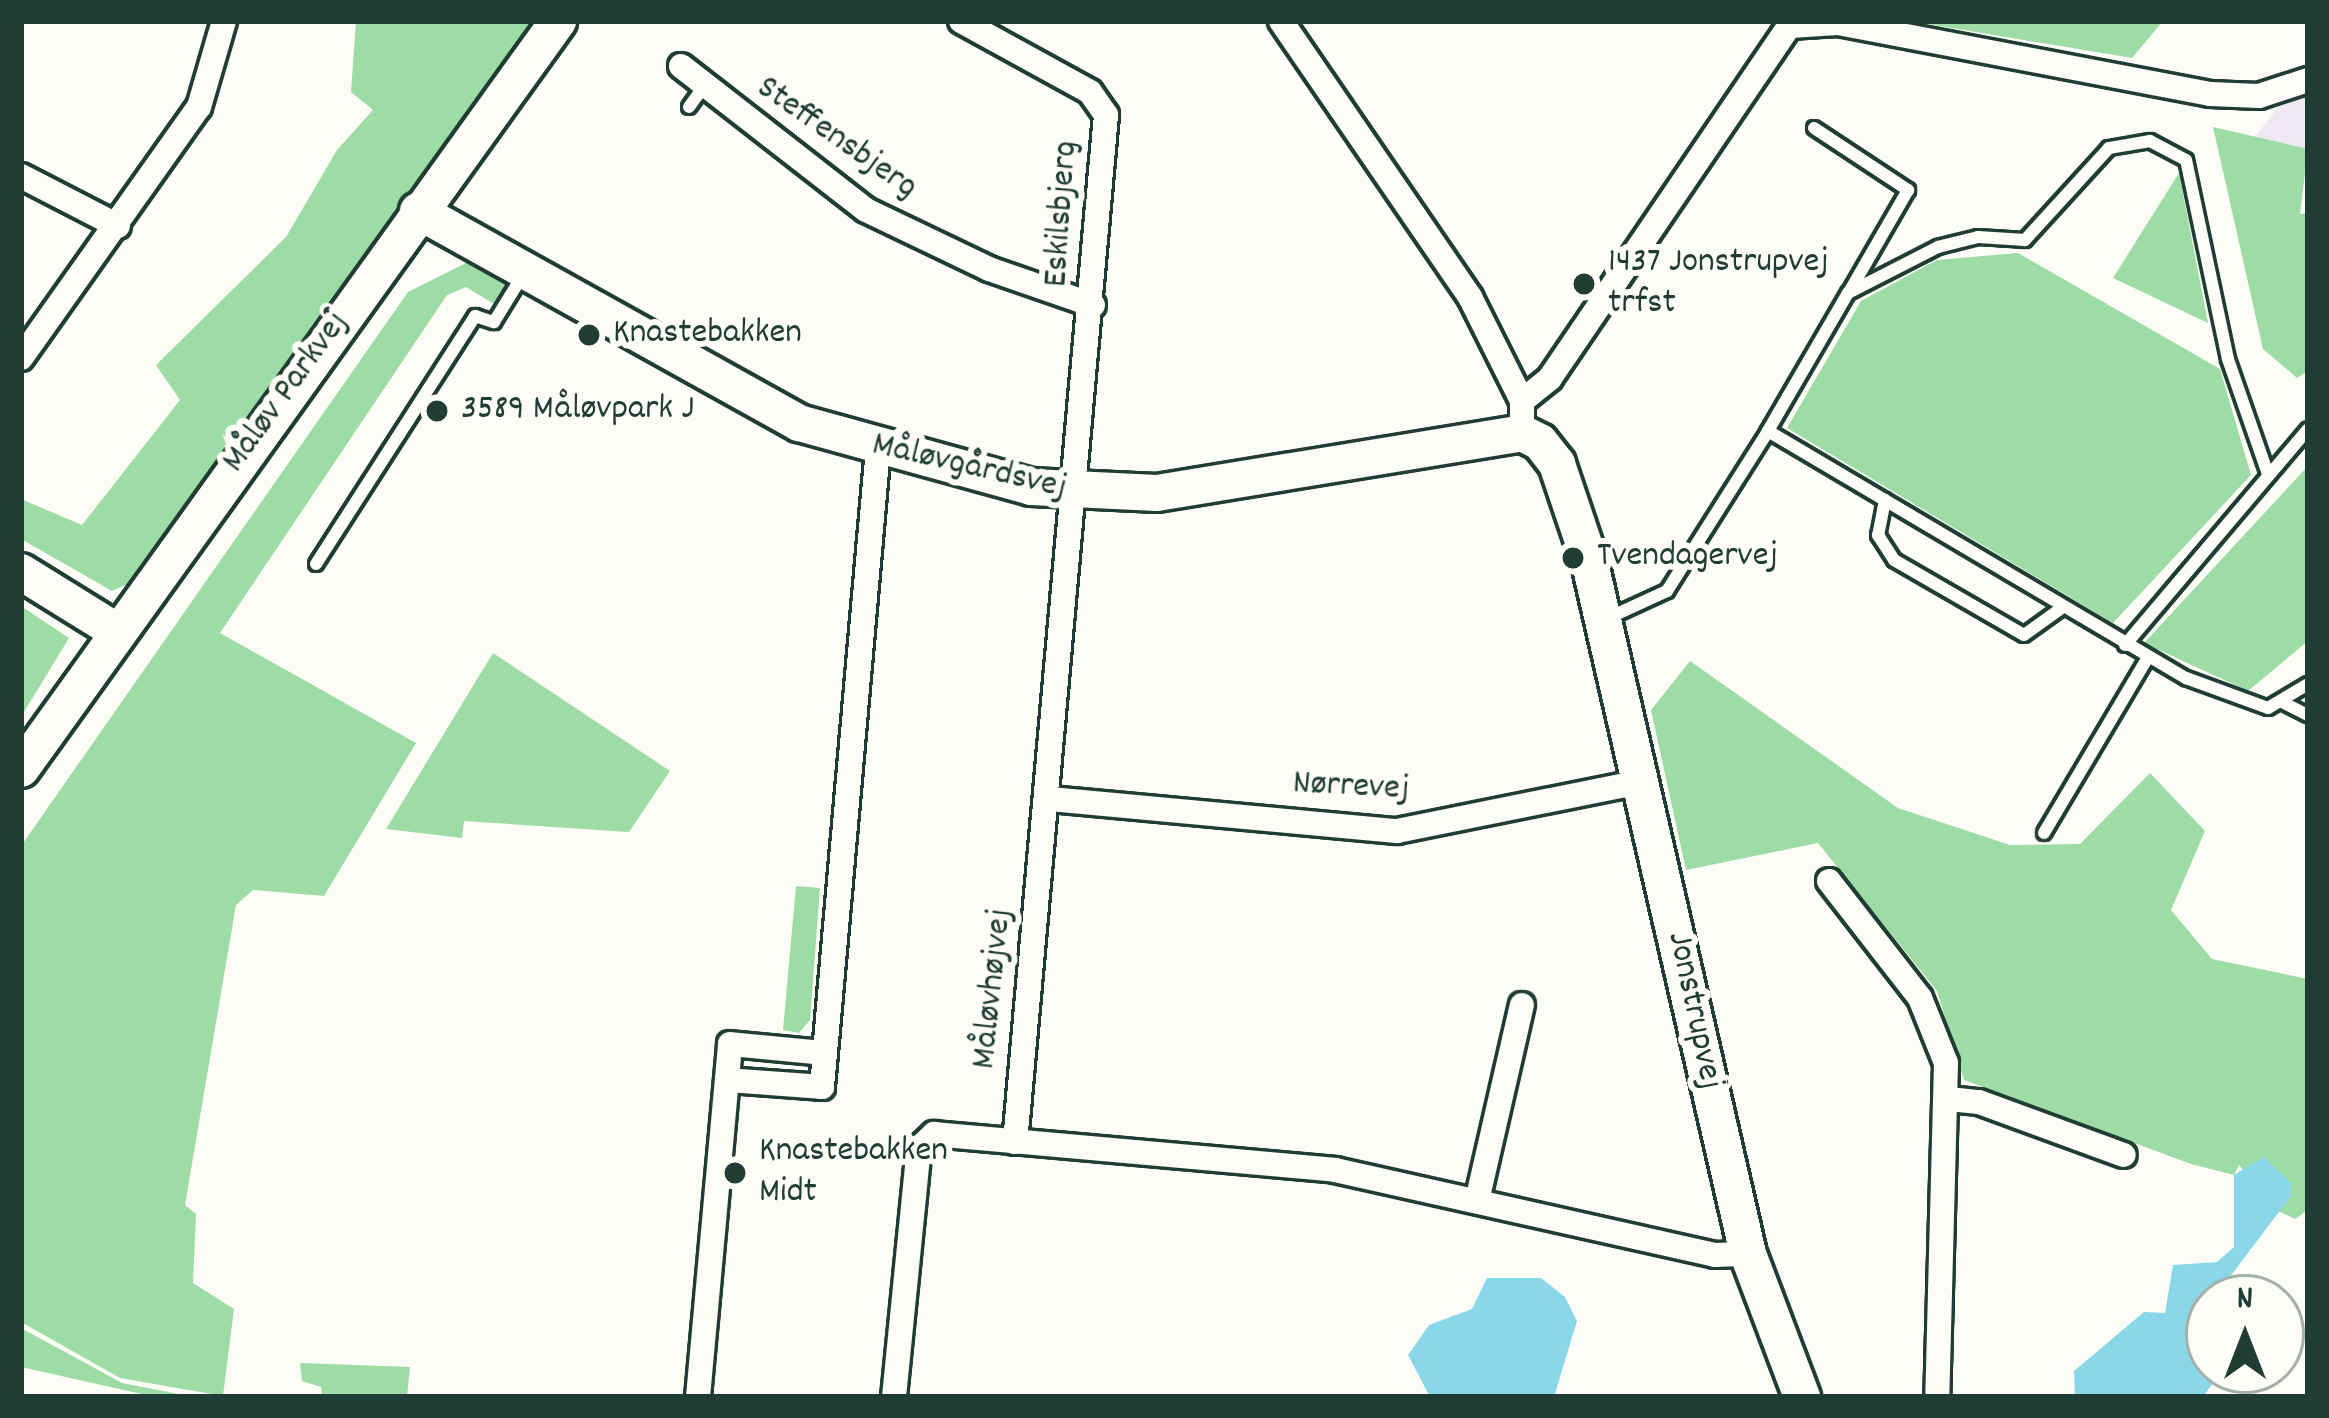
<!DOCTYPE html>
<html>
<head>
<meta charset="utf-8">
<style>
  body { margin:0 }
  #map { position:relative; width:2329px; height:1418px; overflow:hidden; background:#fdfcf7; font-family:Dekko,sans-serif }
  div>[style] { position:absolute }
  .built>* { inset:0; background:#efe8f2 }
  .green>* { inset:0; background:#9ddca4 }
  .water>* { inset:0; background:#8ad7e9 }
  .roads { filter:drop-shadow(3px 0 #1f3d34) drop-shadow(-3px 0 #1f3d34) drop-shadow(0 3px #1f3d34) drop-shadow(0 -3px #1f3d34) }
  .lane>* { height:12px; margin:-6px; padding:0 6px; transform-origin:6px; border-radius:6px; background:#fdfcf7 }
  .street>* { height:24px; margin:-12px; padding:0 12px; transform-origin:12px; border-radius:12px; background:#fdfcf7 }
  .secondary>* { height:36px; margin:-18px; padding:0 18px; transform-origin:18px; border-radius:18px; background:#fdfcf7 }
  .dots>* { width:33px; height:33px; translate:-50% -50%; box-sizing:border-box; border:6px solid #fdfcf7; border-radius:50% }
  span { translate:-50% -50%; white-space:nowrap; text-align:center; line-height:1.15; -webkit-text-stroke:12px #fdfcf7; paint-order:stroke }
  .street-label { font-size:36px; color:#1f3d34 }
  .poi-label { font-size:36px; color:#1f3d34 }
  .left { translate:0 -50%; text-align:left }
  .frame { position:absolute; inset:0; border:24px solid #1f3d34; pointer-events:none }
  .north { position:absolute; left:2185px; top:1274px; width:120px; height:120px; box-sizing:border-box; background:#fdfcf7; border:3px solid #a4b0a9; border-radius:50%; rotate:0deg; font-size:33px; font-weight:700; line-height:48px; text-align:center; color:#1f3d34 }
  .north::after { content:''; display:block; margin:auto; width:42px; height:54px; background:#1f3d34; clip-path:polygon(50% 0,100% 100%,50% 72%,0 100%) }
</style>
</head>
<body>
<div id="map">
  <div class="built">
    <div style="clip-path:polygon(2308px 86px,2308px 149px,2255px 137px,2281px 103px)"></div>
  </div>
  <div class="green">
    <div style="clip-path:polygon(356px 21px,536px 21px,140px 565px,141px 578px,112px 591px,21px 539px,21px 499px,82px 525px,180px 400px,156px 365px,286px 237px,337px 150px,373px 110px,351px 92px)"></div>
    <div style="clip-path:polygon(1910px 21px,2163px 21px,2132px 58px)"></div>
    <div style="clip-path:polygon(2213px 127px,2308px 149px,2300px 214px,2308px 213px,2308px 371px,2297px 378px,2263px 349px)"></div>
    <div style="clip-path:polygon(2179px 173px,2208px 323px,2113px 278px)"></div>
    <div style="clip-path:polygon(2018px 253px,2220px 369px,2251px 475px,2113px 623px,1787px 428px,1861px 301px,1937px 260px)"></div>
    <div style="clip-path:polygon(474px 259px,508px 286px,494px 304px,466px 287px,447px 295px,220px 633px,416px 743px,324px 896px,253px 890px,236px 905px,185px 1205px,196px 1214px,193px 1283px,234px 1309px,223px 1396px,120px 1378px,21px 1322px,21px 846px,408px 292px)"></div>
    <div style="clip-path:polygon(2308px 466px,2308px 641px,2248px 691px,2144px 643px)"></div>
    <div style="clip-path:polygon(21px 606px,69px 638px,21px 717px)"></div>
    <div style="clip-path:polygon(493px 653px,670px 771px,629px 832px,464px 821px,462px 838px,386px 829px)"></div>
    <div style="clip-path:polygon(1690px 661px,1898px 808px,2010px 845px,2080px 844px,2150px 773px,2205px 831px,2171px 910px,2212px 959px,2308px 979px,2308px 1210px,2295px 1219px,2274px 1209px,2239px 1165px,2234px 1175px,2191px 1164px,1964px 1080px,1937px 991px,1818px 843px,1686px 870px,1651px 710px)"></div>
    <div style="clip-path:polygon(796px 886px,820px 888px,810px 1020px,799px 1033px,783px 1030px)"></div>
    <div style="clip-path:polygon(21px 1328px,122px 1383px,194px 1397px,155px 1397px,21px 1367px)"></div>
    <div style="clip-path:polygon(300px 1363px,410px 1367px,407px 1397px,322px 1397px,321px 1387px,302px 1381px)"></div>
  </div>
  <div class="water">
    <div style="clip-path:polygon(2264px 1157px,2291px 1183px,2291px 1196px,2226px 1282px,2225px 1298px,2209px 1298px,2209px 1370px,2222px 1370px,2203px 1397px,2075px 1397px,2074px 1371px,2144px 1312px,2165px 1313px,2173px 1265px,2217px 1262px,2234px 1247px,2234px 1175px)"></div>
    <div style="clip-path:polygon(1487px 1278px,1541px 1278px,1565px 1297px,1577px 1321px,1554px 1397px,1430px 1397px,1408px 1355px,1429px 1325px,1472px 1309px)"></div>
  </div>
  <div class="roads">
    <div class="lane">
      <div style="left:689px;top:107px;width:24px;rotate:-54deg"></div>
      <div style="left:1814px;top:128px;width:113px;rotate:33.4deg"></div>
      <div style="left:1908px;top:190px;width:118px;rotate:120deg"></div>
      <div style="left:2268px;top:474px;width:122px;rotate:-109.2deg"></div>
      <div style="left:2228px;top:359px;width:203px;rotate:-101.9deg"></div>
      <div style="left:2186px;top:160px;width:41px;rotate:-152.2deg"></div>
      <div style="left:2150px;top:141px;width:42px;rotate:170.3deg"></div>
      <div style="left:2109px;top:148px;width:125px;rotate:132.4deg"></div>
      <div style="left:2025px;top:240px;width:47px;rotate:-176.3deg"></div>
      <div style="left:1978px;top:237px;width:41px;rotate:166deg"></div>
      <div style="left:1938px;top:247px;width:101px;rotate:152.9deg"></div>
      <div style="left:1848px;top:293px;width:160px;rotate:120.1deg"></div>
      <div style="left:1768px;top:431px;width:486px;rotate:30.6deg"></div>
      <div style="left:2186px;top:678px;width:87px;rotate:20.1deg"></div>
      <div style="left:2268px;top:708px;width:47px;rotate:-31deg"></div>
      <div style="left:1885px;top:500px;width:36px;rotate:101deg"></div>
      <div style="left:1878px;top:535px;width:30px;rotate:57deg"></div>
      <div style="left:1894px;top:560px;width:150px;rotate:30deg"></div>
      <div style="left:2024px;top:635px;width:44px;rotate:-35.8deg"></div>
      <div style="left:316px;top:564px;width:295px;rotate:-57.3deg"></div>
      <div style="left:475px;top:316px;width:20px;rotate:18deg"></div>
      <div style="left:494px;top:322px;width:57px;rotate:-58.5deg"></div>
      <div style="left:1606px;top:619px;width:67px;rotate:-24.7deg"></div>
      <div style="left:1667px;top:591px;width:189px;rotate:-57.7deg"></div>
      <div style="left:2125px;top:645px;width:283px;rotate:-49.7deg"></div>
      <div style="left:2284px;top:703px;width:27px;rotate:27deg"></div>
      <div style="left:2044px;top:833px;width:204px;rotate:-59.4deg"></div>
    </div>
    <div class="street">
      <div style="left:961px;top:21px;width:147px;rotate:28.8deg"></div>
      <div style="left:1090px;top:92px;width:28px;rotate:55deg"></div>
      <div style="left:1106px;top:115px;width:1031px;rotate:95.06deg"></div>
      <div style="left:1281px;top:21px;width:335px;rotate:55.6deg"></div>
      <div style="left:1470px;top:297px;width:116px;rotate:63.4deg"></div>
      <div style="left:1522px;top:401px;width:32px;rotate:90deg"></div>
      <div style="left:1790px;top:26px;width:48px;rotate:-3.6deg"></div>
      <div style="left:1838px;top:23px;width:379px;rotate:10.8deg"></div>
      <div style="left:2210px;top:94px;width:49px;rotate:2.3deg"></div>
      <div style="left:2259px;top:96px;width:52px;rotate:-18.1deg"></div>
      <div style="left:681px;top:66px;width:234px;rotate:37.9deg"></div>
      <div style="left:866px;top:210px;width:136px;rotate:25.6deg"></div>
      <div style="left:989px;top:269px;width:110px;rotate:19.1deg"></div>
      <div style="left:21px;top:176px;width:109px;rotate:27.3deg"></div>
      <div style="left:21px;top:358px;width:308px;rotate:-54.7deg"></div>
      <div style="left:199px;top:107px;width:90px;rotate:-73.8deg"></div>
      <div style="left:1522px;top:401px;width:36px;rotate:-39deg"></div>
      <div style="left:1550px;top:378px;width:432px;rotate:-55.8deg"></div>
      <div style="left:1050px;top:799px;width:348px;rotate:5.3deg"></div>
      <div style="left:1397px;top:831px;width:252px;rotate:-11.4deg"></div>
      <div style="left:1829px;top:881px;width:148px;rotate:52.1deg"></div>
      <div style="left:1920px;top:998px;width:70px;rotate:68.2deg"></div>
      <div style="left:1946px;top:1063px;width:334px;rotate:91.5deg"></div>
      <div style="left:727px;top:1080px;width:95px;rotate:4.2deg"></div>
      <div style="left:822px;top:1087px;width:641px;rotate:-84.99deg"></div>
      <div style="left:1949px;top:1099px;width:30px;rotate:6deg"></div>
      <div style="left:1979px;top:1102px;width:154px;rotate:20.1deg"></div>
      <div style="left:1477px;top:1201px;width:201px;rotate:-77.1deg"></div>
      <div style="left:698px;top:1397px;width:354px;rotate:-84.8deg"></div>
      <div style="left:730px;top:1044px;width:94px;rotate:5.5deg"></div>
      <div style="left:894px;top:1397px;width:250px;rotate:-84.3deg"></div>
      <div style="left:919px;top:1148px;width:21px;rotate:-43deg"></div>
      <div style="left:934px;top:1134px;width:403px;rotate:5.1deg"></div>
      <div style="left:1335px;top:1170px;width:389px;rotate:12.6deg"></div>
      <div style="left:1715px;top:1255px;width:33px;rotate:-2deg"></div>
    </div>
    <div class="secondary">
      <div style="left:418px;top:211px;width:436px;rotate:29.1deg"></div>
      <div style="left:799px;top:423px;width:241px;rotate:15.4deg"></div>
      <div style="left:1031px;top:487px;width:126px;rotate:2.7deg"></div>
      <div style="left:1157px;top:493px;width:370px;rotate:-9.3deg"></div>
      <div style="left:1522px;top:433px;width:20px;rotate:27deg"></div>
      <div style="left:1540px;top:442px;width:28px;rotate:52deg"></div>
      <div style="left:1557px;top:464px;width:100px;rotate:71.4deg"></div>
      <div style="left:1589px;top:559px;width:713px;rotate:77.11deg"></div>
      <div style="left:1748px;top:1254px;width:153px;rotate:69.3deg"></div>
      <div style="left:21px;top:572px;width:112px;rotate:31.8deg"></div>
      <div style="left:21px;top:769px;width:921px;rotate:-54.32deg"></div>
    </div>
  </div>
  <div class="dots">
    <div style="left:1584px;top:284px;background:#1f3d34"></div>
    <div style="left:589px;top:335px;background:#1f3d34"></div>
    <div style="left:437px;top:411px;background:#1f3d34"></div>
    <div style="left:1573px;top:558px;background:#1f3d34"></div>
    <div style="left:735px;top:1173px;background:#1f3d34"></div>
  </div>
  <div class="street-label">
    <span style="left:836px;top:139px;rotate:35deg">Steffensbjerg</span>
    <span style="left:1063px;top:214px;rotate:-86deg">Eskilsbjerg</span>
    <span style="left:287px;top:393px;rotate:-54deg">Måløv Parkvej</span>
    <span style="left:969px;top:468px;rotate:13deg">Måløvgårdsvej</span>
    <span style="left:1351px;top:788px;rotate:3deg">Nørrevej</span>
    <span style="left:994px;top:989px;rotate:-84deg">Måløvhøjvej</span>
    <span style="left:1693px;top:1011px;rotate:78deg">Jonstrupvej</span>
  </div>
  <div class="poi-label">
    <span class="left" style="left:1608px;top:284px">1437 Jonstrupvej<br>trfst</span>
    <span class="left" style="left:613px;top:335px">Knastebakken</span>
    <span class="left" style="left:461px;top:411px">3589 Måløvpark J</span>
    <span class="left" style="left:1597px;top:558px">Tvendagervej</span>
    <span class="left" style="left:759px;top:1173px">Knastebakken<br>Midt</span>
  </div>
  <div class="frame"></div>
  <div class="north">N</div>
</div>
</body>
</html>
